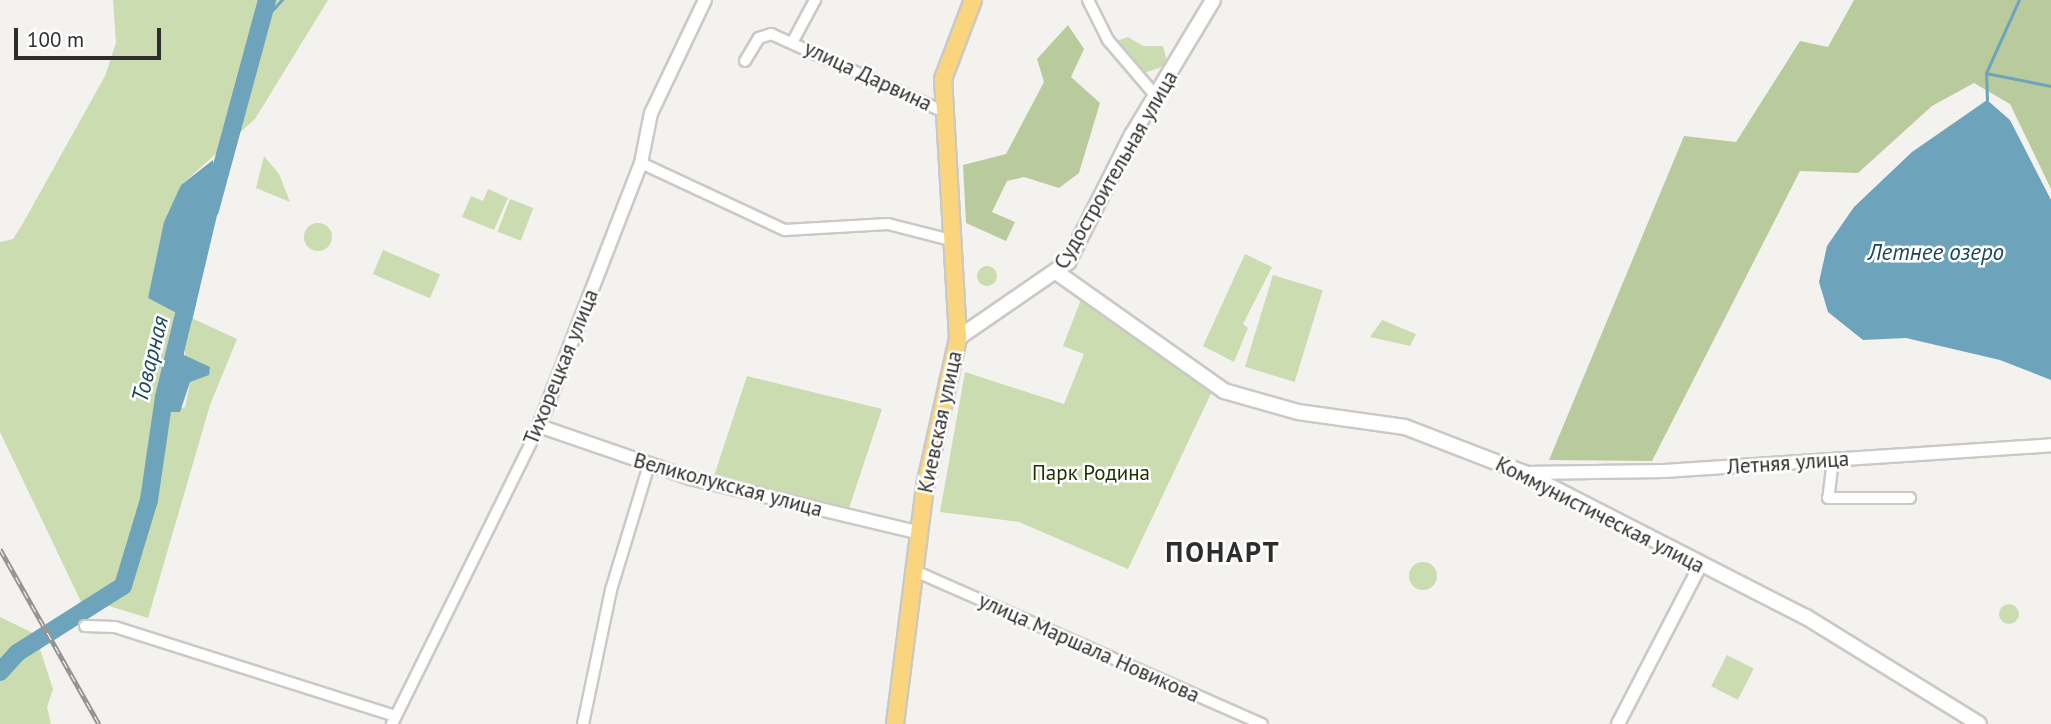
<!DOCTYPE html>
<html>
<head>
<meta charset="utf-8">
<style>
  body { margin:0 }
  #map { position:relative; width:2051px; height:724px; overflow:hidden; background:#f4f2ef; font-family:"PT Sans",sans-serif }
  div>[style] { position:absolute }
  .green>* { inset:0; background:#cadcb0; transform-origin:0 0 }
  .round { border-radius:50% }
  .forest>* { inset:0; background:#b9cb9d }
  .water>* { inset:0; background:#6da4bb }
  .stream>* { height:2.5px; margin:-1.25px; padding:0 1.25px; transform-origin:1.25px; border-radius:1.25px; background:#6da4bb }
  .river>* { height:18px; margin:-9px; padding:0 9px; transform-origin:9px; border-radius:9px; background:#6da4bb }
  .roads { filter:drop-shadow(2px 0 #cbc9c5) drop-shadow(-2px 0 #cbc9c5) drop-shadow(0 2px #cbc9c5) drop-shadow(0 -2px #cbc9c5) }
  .minor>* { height:10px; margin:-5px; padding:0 5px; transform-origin:5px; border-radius:5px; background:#fff }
  .tertiary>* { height:12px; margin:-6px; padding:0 6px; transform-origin:6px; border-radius:6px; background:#fff }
  .secondary>* { height:14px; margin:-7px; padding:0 7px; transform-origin:7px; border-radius:7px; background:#fff }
  .primary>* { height:16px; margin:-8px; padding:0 8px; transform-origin:8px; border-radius:8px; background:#fbd57e }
  .rail>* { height:5px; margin-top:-2.5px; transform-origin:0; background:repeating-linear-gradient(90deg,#fff 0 8px,#979593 0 16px); box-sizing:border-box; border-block:2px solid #979593 }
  span { translate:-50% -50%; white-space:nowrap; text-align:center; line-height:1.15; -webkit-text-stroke:5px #fff; paint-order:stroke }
  .street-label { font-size:21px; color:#2e2d2c }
  .park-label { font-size:21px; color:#223100 }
  .water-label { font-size:23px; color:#1a485a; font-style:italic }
  .district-label { font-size:28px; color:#2e2d2c; font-weight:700; letter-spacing:2px }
  .scale { position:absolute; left:14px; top:28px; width:147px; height:32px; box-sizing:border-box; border:4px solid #2e2d2c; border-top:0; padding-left:9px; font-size:21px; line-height:24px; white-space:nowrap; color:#2e2d2c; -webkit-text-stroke:5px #fff; paint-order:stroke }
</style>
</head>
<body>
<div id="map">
  <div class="green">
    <div style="clip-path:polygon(evenodd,113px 0,328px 0,255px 119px,181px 185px,158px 261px,148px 298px,237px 339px,210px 405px,148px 618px,109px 606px,84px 608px,0 432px,0 242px,13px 239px,22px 225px,105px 76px,116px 43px,113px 0,181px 330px,190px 382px,185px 407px,168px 412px,164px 397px,173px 352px,167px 346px,181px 330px)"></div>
    <div style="clip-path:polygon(1128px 37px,1143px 46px,1163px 46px,1168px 65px,1141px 74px,1117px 41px)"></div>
    <div style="clip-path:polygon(264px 156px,279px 174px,290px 202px,256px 188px)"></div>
    <div style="clip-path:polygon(488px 189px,508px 198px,494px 230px,462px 217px,471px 196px,483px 201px)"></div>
    <div style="left:510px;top:199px;width:25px;height:35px;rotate:21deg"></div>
    <div class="round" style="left:304px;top:223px;width:28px;height:28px"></div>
    <div style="left:383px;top:250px;width:62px;height:26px;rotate:23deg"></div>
    <div style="clip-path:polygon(1245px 254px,1272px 267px,1243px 324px,1248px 328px,1234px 362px,1203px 346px)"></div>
    <div class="round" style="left:977px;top:266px;width:20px;height:20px"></div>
    <div style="left:1273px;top:275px;width:52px;height:96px;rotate:17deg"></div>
    <div style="clip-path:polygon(1082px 297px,1214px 387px,1128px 569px,1019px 522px,940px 512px,965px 372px,1064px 404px,1084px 354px,1063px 346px)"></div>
    <div style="clip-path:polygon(1382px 320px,1416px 334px,1410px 346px,1370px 337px)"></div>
    <div style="clip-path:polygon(747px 376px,882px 409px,849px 508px,713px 479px)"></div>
    <div class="round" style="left:1409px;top:562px;width:28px;height:28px"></div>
    <div class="round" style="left:1999px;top:604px;width:20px;height:20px"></div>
    <div style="clip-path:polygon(0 617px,35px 634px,53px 689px,47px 707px,51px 724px,0 724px)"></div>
    <div style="left:1727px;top:655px;width:30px;height:35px;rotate:27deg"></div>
  </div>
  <div class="forest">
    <div style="clip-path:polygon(1854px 0,2051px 0,2051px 189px,2010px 104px,1974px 83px,1932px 106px,1858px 173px,1800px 171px,1652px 461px,1549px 460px,1684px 136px,1736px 142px,1800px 41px,1828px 47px)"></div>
    <div style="clip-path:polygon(1068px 25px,1084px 49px,1071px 77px,1100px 103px,1079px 173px,1059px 188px,1024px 177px,1007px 181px,992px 212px,1015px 222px,1006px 241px,966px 223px,963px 165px,1006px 154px,1044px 82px,1037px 59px)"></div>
  </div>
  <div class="water">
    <div style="clip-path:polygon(1987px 100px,2010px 120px,2051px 200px,2051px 380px,2000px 360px,1906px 338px,1863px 340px,1828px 312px,1819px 282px,1827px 246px,1854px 207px,1912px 152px)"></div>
    <div style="clip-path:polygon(213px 160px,219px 207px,192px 321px,148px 298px,164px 222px,181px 185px)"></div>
    <div style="clip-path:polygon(180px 330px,184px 355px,210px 367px,209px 375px,190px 382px,180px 412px,167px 412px,173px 352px,167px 346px)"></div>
  </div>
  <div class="stream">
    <div style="left:265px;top:18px;width:25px;rotate:-47deg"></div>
    <div style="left:1986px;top:73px;width:66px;rotate:11.3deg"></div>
    <div style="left:1987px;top:100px;width:27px;rotate:-92deg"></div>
    <div style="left:1986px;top:73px;width:80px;rotate:-65.7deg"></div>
  </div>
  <div class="river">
    <div style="left:210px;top:210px;width:218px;rotate:-74.8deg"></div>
    <div style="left:0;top:672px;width:25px;rotate:-48deg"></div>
    <div style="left:17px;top:653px;width:125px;rotate:-32.3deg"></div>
    <div style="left:123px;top:586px;width:90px;rotate:-73.2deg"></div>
    <div style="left:149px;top:500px;width:104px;rotate:-81.7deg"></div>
    <div style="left:164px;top:397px;width:102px;rotate:-76.4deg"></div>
  </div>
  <div class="roads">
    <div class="minor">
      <div style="left:1088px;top:0;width:45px;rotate:63.4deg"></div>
      <div style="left:1108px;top:40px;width:72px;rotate:49.5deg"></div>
      <div style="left:793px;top:41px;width:47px;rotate:-61.8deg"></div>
      <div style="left:745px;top:61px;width:27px;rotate:-59deg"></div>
      <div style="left:759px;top:38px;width:13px;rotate:-18deg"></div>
      <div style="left:771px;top:34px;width:188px;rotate:24.2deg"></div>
      <div style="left:641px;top:163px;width:159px;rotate:25deg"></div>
      <div style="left:785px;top:230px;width:103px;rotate:-3.3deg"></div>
      <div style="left:888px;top:224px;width:65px;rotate:14.3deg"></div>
      <div style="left:1833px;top:460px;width:38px;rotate:97deg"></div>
      <div style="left:1828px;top:498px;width:82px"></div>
      <div style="left:915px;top:571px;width:379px;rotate:23.8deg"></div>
      <div style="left:85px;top:626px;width:30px;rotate:2deg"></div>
      <div style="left:115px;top:627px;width:294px;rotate:17.6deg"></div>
      <div style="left:392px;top:724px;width:332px;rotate:-63.7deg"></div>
      <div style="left:583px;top:724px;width:137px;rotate:-78.2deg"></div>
      <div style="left:611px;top:590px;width:131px;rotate:-73.1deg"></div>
    </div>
    <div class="tertiary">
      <div style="left:705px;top:0;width:125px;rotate:115.5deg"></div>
      <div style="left:651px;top:113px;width:51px;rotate:101.3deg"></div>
      <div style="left:641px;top:163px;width:282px;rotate:111.2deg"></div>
      <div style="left:539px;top:426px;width:160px;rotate:19deg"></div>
      <div style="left:690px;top:478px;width:236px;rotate:13.4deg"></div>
      <div style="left:1524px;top:473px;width:140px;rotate:-0.8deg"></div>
      <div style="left:1664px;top:471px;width:388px;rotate:-3.8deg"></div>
      <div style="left:1618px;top:724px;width:176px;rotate:-62.6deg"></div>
    </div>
    <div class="secondary">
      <div style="left:1059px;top:274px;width:202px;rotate:35.3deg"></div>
      <div style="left:1224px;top:391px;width:77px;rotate:15.8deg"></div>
      <div style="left:1298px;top:412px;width:108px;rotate:8deg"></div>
      <div style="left:1405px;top:427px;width:128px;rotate:21.1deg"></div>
      <div style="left:1524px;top:473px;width:317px;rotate:27.1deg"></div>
      <div style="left:1806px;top:617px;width:203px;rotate:31.7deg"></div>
      <div style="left:958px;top:338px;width:134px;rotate:-34.6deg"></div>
      <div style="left:1068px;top:262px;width:142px;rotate:-63.3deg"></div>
      <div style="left:1132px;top:135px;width:157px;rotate:-59deg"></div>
    </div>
    <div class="primary">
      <div style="left:895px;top:724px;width:240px;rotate:-82.8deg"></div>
      <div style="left:925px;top:486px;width:152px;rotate:-77.4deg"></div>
      <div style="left:958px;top:338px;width:259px;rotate:-93.3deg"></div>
      <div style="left:943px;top:79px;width:85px;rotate:-69.2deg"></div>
    </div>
  </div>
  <div class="rail">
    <div style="left:0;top:549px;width:201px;rotate:60.5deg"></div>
  </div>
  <div class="street-label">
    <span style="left:868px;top:76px;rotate:25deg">улица Дарвина</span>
    <span style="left:1116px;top:170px;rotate:-60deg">Судостроительная улица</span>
    <span style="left:561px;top:367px;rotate:-68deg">Тихорецкая улица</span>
    <span style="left:940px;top:422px;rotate:-78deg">Киевская улица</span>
    <span style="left:1788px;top:463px;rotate:-4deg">Летняя улица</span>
    <span style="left:728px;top:485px;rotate:15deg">Великолукская улица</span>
    <span style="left:1600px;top:515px;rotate:27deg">Коммунистическая улица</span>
    <span style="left:1089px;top:648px;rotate:24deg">улица Маршала Новикова</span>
  </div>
  <div class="park-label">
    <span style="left:1091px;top:473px">Парк Родина</span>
  </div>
  <div class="water-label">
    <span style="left:1936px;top:252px">Летнее озеро</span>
    <span style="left:150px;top:359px;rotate:-76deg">Товарная</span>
  </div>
  <div class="district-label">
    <span style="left:1223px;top:552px">ПОНАРТ</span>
  </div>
  <div class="scale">100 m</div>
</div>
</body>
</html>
